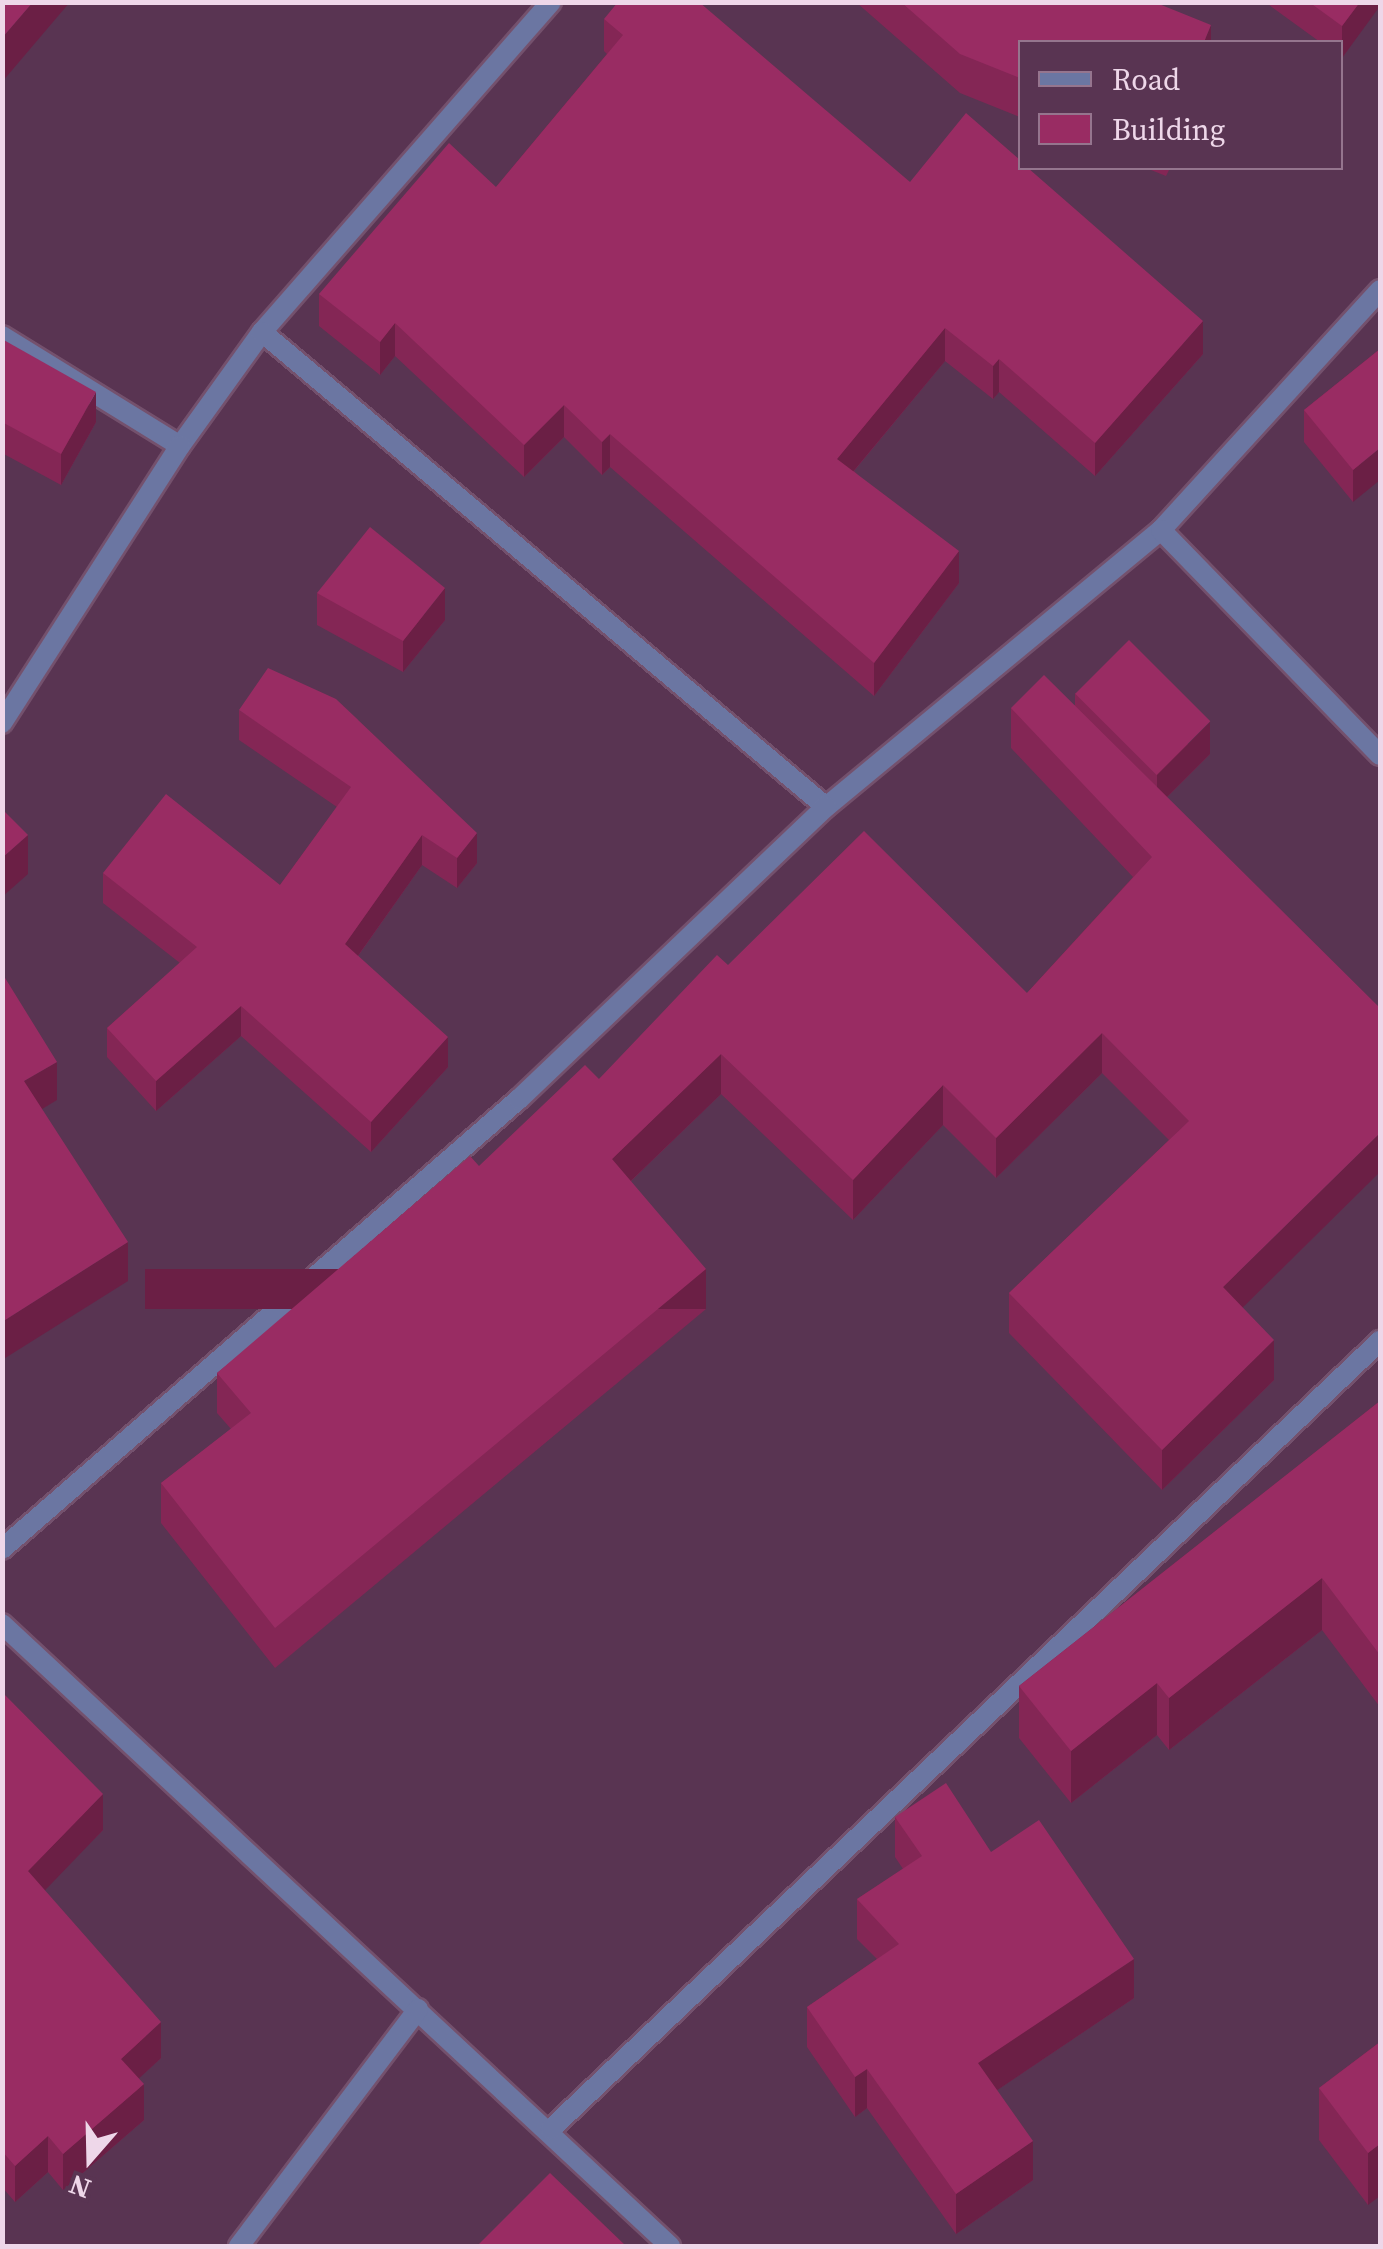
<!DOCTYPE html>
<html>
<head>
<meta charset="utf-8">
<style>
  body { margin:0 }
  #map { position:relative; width:1383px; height:2249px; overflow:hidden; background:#593452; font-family:"Source Serif 4",serif }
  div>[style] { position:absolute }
  .roads { filter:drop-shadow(2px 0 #74516d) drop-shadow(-2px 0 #74516d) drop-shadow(0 2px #74516d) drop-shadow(0 -2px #74516d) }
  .minor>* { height:20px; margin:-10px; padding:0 10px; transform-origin:10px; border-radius:10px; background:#6b76a2 }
  .wall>* { inset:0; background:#842655 }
  .shaded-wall>* { inset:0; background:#6b1f45; transform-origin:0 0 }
  .building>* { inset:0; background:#992c63; transform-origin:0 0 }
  span { translate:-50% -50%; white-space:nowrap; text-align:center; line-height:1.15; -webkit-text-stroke:8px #593452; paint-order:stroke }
  .frame { position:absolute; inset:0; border:5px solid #eed7e9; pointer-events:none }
  .legend { position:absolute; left:1018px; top:40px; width:325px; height:130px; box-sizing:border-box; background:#593452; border:2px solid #95758e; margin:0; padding:12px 18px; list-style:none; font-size:30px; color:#eed7e9 }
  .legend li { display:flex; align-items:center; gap:20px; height:50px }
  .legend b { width:50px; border:2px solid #95758e }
  .north { position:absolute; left:40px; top:2109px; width:100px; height:100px; -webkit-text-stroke:8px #593452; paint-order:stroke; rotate:200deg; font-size:28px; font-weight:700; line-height:40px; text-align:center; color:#eed7e9 }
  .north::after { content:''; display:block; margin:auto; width:35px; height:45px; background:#eed7e9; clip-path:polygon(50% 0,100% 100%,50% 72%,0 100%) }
</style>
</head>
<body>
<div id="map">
  <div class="roads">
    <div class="minor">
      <div style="left:262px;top:332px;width:439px;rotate:-48.8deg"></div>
      <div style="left:2px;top:336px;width:209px;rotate:31.7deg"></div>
      <div style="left:180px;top:446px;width:140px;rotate:-54.3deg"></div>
      <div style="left:262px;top:332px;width:737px;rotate:40.1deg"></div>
      <div style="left:826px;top:807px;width:435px;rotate:-39.6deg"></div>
      <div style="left:1161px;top:530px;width:325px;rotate:-47.6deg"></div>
      <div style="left:1161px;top:530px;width:314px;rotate:45.8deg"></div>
      <div style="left:2px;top:723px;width:329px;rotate:-57.3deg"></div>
      <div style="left:2px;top:1549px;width:685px;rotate:-41.04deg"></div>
      <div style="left:519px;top:1099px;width:424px;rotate:-43.6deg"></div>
      <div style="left:2px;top:1624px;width:913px;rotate:42.96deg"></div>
      <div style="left:551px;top:2129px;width:1144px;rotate:-43.55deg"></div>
      <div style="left:239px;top:2246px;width:297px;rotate:-52.9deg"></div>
    </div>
  </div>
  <div class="wall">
    <div style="clip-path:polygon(1154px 2px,1211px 42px,1020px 42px,1020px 117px,960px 93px,857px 3px)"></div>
    <div style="clip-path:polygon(1265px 2px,1380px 2px,1342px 58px,1340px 57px,1340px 42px,1320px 42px)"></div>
    <div style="clip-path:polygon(604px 19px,910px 182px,1203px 354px,1095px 476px,999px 392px,993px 399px,945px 361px,854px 471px,959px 583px,874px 696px,610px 467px,602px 475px,564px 437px,524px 477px,395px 356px,380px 375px,319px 326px,319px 294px,496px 187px,607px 54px,604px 51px)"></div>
    <div style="clip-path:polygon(1146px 168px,1170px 168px,1166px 176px)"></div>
    <div style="clip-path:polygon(2px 339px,96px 422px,61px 485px,2px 453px)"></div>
    <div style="clip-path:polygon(1380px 349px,1353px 502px,1304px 442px,1304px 410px)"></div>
    <div style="clip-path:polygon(317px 593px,445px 620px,403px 672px,317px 625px)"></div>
    <div style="clip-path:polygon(1075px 693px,1210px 754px,1167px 797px,1242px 1308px,1274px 1380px,1162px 1490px,1009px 1333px,1009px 1293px,1169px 1140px,1102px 1073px,996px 1178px,943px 1125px,853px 1220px,721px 1094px,631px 1181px,706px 1309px,275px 1668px,161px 1523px,161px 1483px,231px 1429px,217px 1413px,217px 1373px,479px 1166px,599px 1079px,728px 965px,1027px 993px,1133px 877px,1011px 748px,1011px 708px,1075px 705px)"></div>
    <div style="clip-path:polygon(239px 710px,477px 863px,457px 888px,422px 865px,358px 956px,448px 1067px,371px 1152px,241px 1036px,156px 1111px,107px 1057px,107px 1028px,180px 963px,103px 903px,103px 873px,280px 885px,337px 807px,239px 740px)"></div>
    <div style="clip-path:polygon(1380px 1401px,1380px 1707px,1322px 1630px,1169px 1750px,1157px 1735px,1071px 1803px,1019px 1738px,1019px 1686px)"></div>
    <div style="clip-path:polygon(2px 1692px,103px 1830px,44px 1890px,161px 2058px,139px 2078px,144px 2120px,63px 2190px,48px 2172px,15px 2202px,2px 2187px)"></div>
    <div style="clip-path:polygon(895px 1817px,991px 1852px,1134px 1998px,997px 2090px,1033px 2180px,956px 2234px,867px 2108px,855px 2117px,807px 2047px,807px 2007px,877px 1959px,857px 1939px,857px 1899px,903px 1869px,895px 1857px)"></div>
    <div style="clip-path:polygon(1380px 2042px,1368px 2205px,1319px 2140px,1319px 2088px)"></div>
  </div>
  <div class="shaded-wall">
    <div style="clip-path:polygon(33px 2px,70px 2px,2px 82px,2px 38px)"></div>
    <div style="clip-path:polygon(1360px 2px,1380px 2px,1380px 6px,1342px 58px,1342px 26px)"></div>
    <div style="clip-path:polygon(1211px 25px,1211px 42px,1204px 42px)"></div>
    <div style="clip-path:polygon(1203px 321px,1203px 354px,1095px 476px,1095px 443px)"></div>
    <div style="clip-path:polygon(395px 323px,395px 356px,380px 375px,380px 342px)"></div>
    <div style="clip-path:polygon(945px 328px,945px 361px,837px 491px,837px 459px)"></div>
    <div style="clip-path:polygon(999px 359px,999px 392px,993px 399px,993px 366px)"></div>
    <div style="clip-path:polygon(96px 392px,96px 422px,61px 485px,61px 454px)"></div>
    <div style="clip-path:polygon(564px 405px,564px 437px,524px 477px,524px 445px)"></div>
    <div style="clip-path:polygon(610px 434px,610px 467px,602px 475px,602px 442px)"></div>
    <div style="clip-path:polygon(1380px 448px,1380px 480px,1353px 502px,1353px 470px)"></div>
    <div style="clip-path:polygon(959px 551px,959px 583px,874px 696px,874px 663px)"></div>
    <div style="clip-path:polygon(445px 588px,445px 620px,403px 672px,403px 641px)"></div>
    <div style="clip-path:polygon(1210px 722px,1210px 754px,1157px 807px,1157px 775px)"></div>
    <div style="clip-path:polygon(477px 833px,477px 863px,457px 888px,457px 858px)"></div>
    <div style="clip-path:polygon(28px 835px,28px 874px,2px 897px,2px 858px)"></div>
    <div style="clip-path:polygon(422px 835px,422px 865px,345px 974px,345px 944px)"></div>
    <div style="clip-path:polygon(241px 1006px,241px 1036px,156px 1111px,156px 1081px)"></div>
    <div style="clip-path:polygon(1102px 1033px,1102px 1073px,996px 1178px,996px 1138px)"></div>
    <div style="clip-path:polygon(448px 1037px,448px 1067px,371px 1152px,371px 1122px)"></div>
    <div style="clip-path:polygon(721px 1054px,721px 1094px,612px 1199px,612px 1159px)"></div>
    <div style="clip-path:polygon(57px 1062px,57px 1100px,24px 1120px,24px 1081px)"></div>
    <div style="clip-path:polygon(943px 1085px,943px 1125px,853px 1220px,853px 1180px)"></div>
    <div style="clip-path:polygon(1380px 1133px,1380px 1172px,1223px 1327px,1223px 1287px)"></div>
    <div style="clip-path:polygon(128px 1242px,128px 1281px,2px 1360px,2px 1322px)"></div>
    <div style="left:706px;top:1269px;width:40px;height:561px;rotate:90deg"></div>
    <div style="clip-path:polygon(1274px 1340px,1274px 1380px,1162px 1490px,1162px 1450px)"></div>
    <div style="clip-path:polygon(1322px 1578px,1322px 1630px,1169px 1750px,1169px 1698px)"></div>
    <div style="clip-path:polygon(1157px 1683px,1157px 1735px,1071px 1803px,1071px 1751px)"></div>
    <div style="clip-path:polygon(103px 1794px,103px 1830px,28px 1908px,28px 1871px)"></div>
    <div style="clip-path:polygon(1134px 1959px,1134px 1998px,978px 2103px,978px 2063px)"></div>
    <div style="clip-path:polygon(161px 2022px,161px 2058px,121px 2095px,121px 2059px)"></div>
    <div style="clip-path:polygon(867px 2069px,867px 2108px,855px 2117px,855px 2077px)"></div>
    <div style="clip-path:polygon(144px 2084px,144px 2120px,63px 2190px,63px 2154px)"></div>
    <div style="clip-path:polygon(48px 2136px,48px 2172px,15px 2202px,15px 2166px)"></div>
    <div style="clip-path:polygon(1033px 2141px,1033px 2180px,956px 2234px,956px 2194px)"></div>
    <div style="clip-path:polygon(1380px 2144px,1380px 2196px,1368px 2205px,1368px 2153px)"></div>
  </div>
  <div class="building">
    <div style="clip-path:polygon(2px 2px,33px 2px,2px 38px)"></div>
    <div style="clip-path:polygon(618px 2px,699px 2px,910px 182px,966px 113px,1020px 160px,1020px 168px,1028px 168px,1203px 321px,1095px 443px,999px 359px,993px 366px,945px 328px,837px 459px,959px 551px,874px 663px,610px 434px,602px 442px,564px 405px,524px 445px,395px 323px,380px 342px,319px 294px,449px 143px,496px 187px,623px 35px,604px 19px)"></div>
    <div style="clip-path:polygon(901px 2px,1154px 2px,1211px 25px,1204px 42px,1020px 42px,1020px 78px,960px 54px)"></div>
    <div style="clip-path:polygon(1309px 2px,1360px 2px,1342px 26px)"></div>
    <div style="clip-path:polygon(2px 339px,96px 392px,61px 454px,2px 422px)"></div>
    <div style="clip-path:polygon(1380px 349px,1380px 448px,1353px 470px,1304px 410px)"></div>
    <div style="clip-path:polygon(370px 527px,445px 588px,403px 641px,317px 593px)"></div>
    <div style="left:1129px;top:640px;width:115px;height:76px;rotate:45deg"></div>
    <div style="clip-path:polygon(268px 668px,336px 699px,477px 833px,457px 858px,422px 835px,345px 944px,448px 1037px,371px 1122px,241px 1006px,156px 1081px,107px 1028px,197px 947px,103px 873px,166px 794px,280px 885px,351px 787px,239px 710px)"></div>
    <div style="clip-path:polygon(1044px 675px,1380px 1008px,1380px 1133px,1223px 1287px,1274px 1340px,1162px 1450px,1009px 1293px,1189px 1121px,1102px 1033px,996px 1138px,943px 1085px,853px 1180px,721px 1054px,612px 1159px,706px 1269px,275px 1628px,161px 1483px,251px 1413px,217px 1373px,470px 1156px,479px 1166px,585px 1065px,599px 1079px,717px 955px,728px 965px,864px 831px,1027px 993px,1152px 857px,1011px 708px)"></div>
    <div style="clip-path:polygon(2px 809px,28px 835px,2px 858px)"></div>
    <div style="clip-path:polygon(2px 973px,57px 1062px,24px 1081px,128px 1242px,2px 1322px)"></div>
    <div style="clip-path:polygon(1380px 1401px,1380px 1655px,1322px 1578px,1169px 1698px,1157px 1683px,1071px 1751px,1019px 1686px)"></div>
    <div style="clip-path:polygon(2px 1692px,103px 1794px,28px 1871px,161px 2022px,121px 2059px,144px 2084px,63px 2154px,48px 2136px,15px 2166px,2px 2151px)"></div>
    <div style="clip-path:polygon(946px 1783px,991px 1852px,1039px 1820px,1134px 1959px,978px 2063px,1033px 2141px,956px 2194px,867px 2069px,855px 2077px,807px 2007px,899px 1944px,857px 1899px,922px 1856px,895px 1817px)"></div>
    <div style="clip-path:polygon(1380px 2042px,1380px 2144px,1368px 2153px,1319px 2088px)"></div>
    <div style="clip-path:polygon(550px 2173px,626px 2246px,477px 2246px)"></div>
  </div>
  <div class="frame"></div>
  <ul class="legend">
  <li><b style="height:12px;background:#6b76a2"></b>Road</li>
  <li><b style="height:28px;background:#992c63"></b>Building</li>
  </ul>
  <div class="north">N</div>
</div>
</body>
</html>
